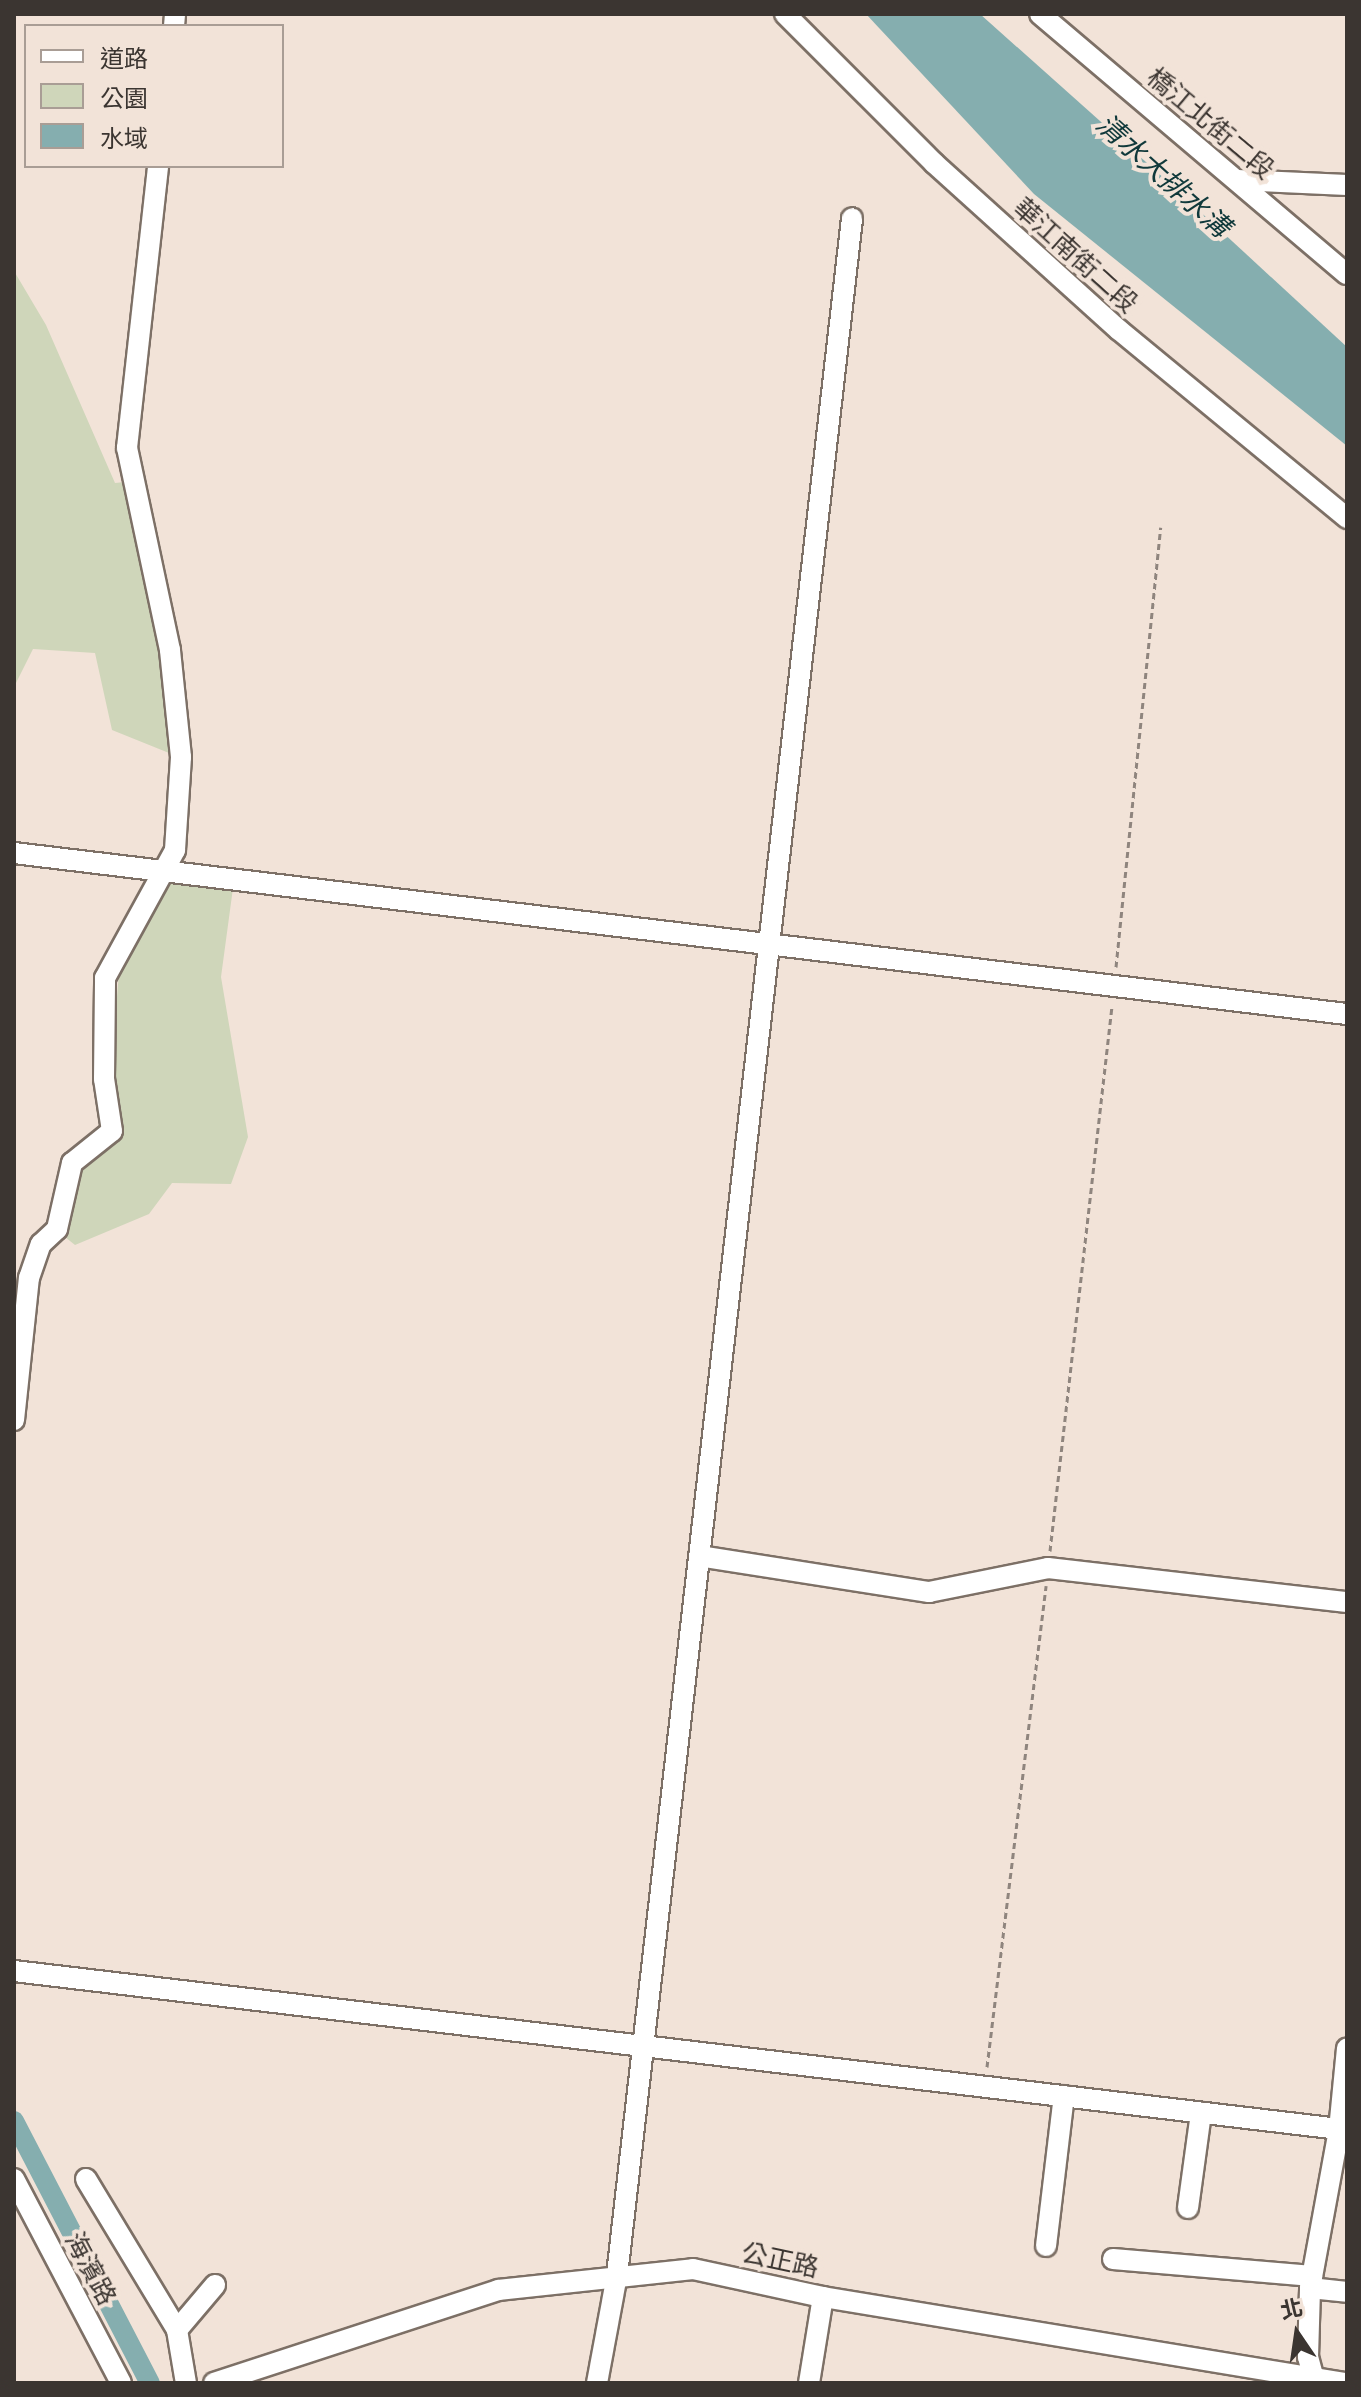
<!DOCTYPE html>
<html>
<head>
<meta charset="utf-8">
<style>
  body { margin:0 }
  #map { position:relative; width:1361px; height:2397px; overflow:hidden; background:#f2e3d8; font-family:"Roboto Serif","Noto Sans TC",serif }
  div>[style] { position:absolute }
  .green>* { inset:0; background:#cfd6ba }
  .water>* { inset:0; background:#85aeaf }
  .canal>* { height:20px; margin:-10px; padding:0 10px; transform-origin:10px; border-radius:10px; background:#85aeaf }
  .path>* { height:3px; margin-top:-1.5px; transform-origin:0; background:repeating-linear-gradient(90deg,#8f857e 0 6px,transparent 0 10px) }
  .roads { filter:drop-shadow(2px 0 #7d7066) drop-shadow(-2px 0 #7d7066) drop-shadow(0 2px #7d7066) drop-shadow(0 -2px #7d7066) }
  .minor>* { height:20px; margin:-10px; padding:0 10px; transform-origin:10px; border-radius:10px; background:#fff }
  span { translate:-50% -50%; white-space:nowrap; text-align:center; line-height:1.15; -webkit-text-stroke:8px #f2e3d8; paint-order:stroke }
  .street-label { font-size:26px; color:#3b3531 }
  .water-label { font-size:28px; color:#10393b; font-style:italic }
  .frame { position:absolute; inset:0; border:16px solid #3b3531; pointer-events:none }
  .legend { position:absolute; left:24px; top:24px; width:260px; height:144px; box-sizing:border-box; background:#f2e3d8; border:2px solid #a99d95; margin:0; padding:10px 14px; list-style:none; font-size:24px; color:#3b3531 }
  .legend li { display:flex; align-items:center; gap:16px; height:40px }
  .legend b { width:40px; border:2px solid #a99d95 }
  .north { position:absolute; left:1257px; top:2293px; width:80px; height:80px; -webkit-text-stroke:6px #f2e3d8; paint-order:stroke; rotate:347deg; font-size:22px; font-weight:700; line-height:32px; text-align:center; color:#3b3531 }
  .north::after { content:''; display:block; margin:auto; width:28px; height:36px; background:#3b3531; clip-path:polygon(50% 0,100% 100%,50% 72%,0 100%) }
</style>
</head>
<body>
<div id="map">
  <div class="green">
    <div style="clip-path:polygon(14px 271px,46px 325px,115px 483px,125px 482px,165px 650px,174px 755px,112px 730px,95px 653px,33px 649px,14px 687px)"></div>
    <div style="clip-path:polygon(171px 879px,233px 888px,221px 977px,248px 1137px,231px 1184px,172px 1183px,149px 1214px,75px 1245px,65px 1237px,83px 1163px,123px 1134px,110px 1079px,119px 973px)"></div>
  </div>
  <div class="water">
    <div style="clip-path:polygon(866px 14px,980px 14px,1156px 171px,1347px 347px,1347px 446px,1034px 194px)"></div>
  </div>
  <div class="canal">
    <div style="left:14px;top:2121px;width:295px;rotate:62.6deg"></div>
  </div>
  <div class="path">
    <div style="left:1116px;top:967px;width:442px;rotate:-84.2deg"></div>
    <div style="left:1050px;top:1551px;width:549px;rotate:-83.51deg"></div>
    <div style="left:987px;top:2067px;width:485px;rotate:-83deg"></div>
  </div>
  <div class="roads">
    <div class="minor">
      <div style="left:785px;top:14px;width:211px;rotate:45deg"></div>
      <div style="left:934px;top:163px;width:249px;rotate:42.1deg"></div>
      <div style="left:1119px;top:330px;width:296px;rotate:39.5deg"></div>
      <div style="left:1040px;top:14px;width:402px;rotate:40.3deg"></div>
      <div style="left:174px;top:26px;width:12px;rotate:-85deg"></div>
      <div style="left:1237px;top:180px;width:110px;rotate:2.6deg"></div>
      <div style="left:14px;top:853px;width:1343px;rotate:6.89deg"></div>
      <div style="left:14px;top:1420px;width:143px;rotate:-84deg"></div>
      <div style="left:29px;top:1278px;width:36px;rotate:-71deg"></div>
      <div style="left:41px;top:1244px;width:22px;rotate:-43deg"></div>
      <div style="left:57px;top:1229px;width:68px;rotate:-77.2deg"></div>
      <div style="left:72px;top:1163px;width:51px;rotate:-38.7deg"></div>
      <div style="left:112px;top:1131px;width:53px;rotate:-98.7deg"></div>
      <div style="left:104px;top:1079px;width:101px;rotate:-89.4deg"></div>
      <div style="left:105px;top:978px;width:146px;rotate:-61.3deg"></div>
      <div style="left:175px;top:850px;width:93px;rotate:-86.3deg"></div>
      <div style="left:181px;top:757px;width:108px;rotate:-95.9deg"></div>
      <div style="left:170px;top:650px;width:207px;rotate:-102deg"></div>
      <div style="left:127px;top:448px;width:284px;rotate:-83.7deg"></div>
      <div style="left:699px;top:1556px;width:233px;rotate:8.9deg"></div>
      <div style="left:929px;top:1592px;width:121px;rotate:-11.4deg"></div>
      <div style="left:1048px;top:1568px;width:301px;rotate:6.5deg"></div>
      <div style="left:14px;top:1971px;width:1342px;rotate:6.8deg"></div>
      <div style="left:14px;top:2179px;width:230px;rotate:62.3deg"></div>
      <div style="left:86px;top:2179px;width:176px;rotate:58.9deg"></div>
      <div style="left:177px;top:2330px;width:54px;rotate:80.4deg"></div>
      <div style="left:1188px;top:2208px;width:96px;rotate:-82.2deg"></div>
      <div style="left:1046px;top:2246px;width:151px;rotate:-83.2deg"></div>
      <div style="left:1113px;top:2259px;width:200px;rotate:4.9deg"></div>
      <div style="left:1310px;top:2288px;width:37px;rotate:6deg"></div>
      <div style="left:177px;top:2330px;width:59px;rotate:-49.8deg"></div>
      <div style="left:214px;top:2383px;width:299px;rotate:-18.1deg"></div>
      <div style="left:498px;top:2290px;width:196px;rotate:-6.1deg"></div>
      <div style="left:693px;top:2269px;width:133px;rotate:12.2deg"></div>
      <div style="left:823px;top:2297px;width:528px;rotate:9.37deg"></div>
      <div style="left:597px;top:2383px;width:110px;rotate:-79.5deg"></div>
      <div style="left:617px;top:2275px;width:2070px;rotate:-83.48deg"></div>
      <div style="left:809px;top:2383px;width:87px;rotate:-80.8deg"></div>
      <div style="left:1315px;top:2383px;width:27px;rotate:-105deg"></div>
      <div style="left:1308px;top:2357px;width:69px;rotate:-88.3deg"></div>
      <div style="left:1310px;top:2288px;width:161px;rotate:-79.6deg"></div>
      <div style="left:1339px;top:2130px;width:82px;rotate:-84.4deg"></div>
    </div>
  </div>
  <div class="street-label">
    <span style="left:1210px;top:124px;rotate:40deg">橋江北街二段</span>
    <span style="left:1075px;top:256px;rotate:42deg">華江南街二段</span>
    <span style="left:780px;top:2261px;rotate:12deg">公正路</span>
    <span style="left:90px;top:2269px;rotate:62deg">海濱路</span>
  </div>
  <div class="water-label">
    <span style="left:1163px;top:176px;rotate:42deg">清水大排水溝</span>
  </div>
  <div class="frame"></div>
  <ul class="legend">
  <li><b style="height:10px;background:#fff"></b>道路</li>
  <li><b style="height:22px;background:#cfd6ba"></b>公園</li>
  <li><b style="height:22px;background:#85aeaf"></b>水域</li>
  </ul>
  <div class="north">北</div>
</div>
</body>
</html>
